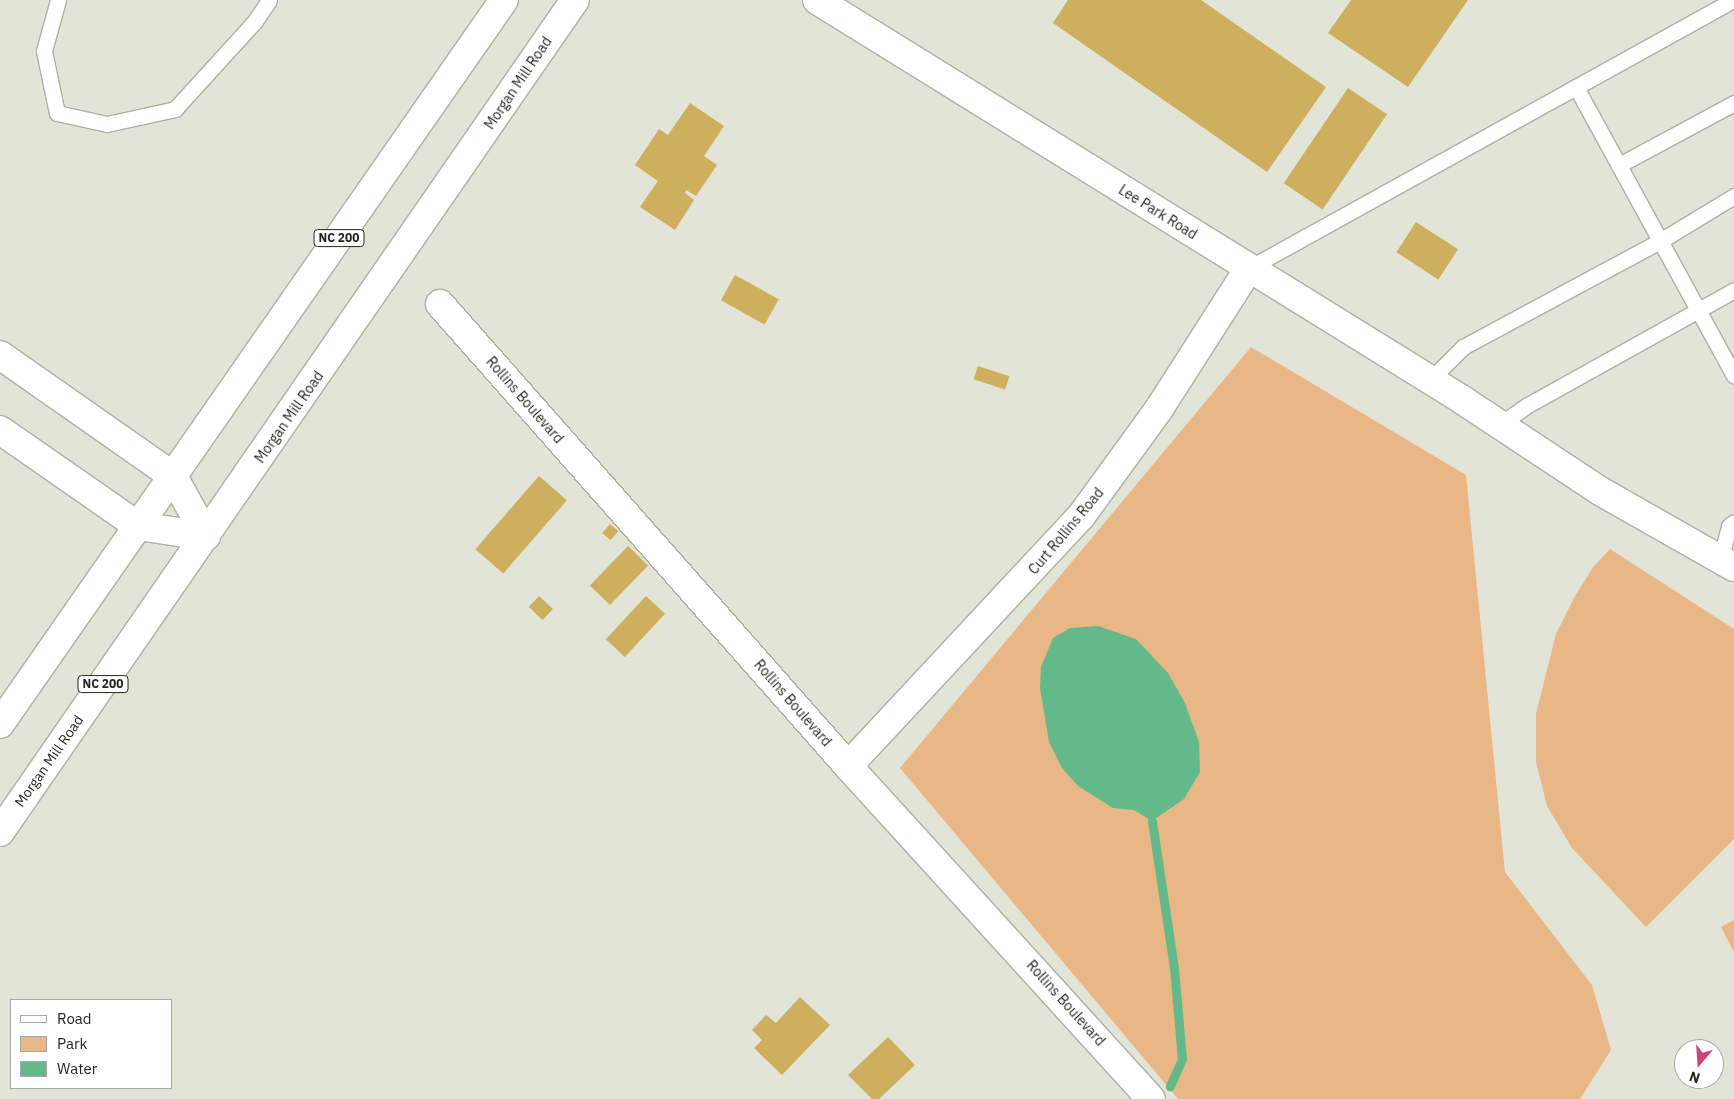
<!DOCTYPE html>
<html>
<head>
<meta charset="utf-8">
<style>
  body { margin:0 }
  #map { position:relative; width:1734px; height:1099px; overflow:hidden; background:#e2e4d7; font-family:"IBM Plex Sans",sans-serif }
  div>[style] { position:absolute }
  .green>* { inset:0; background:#e9b786 }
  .water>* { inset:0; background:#64b98a }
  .stream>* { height:9px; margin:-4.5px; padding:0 4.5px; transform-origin:4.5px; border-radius:4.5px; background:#64b98a }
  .building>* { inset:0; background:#cdaf5d; transform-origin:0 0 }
  .roads { filter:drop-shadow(1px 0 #afb0a4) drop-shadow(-1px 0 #afb0a4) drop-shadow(0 1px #afb0a4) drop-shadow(0 -1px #afb0a4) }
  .lane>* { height:15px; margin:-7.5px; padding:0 7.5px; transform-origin:7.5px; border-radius:7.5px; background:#fff }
  .street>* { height:28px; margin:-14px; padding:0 14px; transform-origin:14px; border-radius:14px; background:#fff }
  .primary>* { height:28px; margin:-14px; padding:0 14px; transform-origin:14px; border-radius:14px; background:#fff }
  .highway>* { height:28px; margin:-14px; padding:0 14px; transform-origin:14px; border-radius:14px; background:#fff }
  span { translate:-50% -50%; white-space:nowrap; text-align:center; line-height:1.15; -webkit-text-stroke:4px #fff; paint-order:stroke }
  .shield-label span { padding:1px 4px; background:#fff; border:1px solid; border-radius:4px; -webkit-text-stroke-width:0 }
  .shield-label { font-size:12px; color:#262621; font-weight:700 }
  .street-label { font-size:14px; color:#262621 }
  .legend { position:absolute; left:10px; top:999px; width:162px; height:90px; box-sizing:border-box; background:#fff; border:1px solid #a8a8a6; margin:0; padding:6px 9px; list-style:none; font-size:15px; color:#262621 }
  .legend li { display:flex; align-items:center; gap:10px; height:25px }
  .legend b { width:25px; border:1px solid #a8a8a6 }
  .north { position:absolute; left:1674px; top:1039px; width:50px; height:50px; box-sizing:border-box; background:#fff; border:1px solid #a8a8a6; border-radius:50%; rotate:198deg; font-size:14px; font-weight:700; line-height:20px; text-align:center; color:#262621 }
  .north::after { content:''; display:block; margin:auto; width:18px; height:22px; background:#cd447f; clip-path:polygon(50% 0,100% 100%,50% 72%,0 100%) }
</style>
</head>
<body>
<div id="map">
  <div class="green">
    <div style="clip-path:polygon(1251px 347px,1466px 475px,1505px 872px,1592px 985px,1611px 1050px,1580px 1099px,1178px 1099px,900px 768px)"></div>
    <div style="clip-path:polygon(1610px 549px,1734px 629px,1734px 839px,1646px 927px,1572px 848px,1547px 806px,1536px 762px,1536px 714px,1556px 634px,1575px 596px,1594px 566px)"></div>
    <div style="clip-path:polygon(1734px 920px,1734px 952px,1721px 927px)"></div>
  </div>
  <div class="water">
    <div style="clip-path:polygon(1098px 626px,1136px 639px,1168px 673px,1185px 703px,1199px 742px,1200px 772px,1184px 799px,1152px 821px,1134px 810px,1113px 808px,1078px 786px,1062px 768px,1049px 742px,1040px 688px,1041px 667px,1053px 638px,1070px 628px)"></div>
  </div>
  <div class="stream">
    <div style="left:1152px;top:821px;width:149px;rotate:81.5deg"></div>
    <div style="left:1174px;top:968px;width:91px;rotate:85deg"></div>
    <div style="left:1182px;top:1059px;width:30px;rotate:114deg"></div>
  </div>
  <div class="building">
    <div style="clip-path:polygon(1068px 0,1201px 0,1326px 87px,1267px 172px,1053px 23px)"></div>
    <div style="clip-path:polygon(1351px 0,1468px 0,1408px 87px,1328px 33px)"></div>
    <div style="left:1348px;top:88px;width:47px;height:115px;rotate:34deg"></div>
    <div style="clip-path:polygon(690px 103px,724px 126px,704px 156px,717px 165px,696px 196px,686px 190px,685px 193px,694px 200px,675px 230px,640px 207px,658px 181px,635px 165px,659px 129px,668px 135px)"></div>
    <div style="left:1416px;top:222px;width:50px;height:36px;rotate:33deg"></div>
    <div style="left:735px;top:275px;width:50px;height:29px;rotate:29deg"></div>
    <div style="left:978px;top:366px;width:33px;height:14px;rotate:18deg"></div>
    <div style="left:539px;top:476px;width:37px;height:97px;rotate:41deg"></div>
    <div style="left:610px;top:524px;width:11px;height:12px;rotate:41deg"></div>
    <div style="left:628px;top:546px;width:28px;height:55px;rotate:44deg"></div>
    <div style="left:539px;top:596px;width:19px;height:15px;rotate:43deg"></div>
    <div style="left:646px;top:596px;width:26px;height:59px;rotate:43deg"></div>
    <div style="clip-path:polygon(800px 997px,830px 1025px,782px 1075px,754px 1048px,762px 1040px,752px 1030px,766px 1015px,776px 1023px)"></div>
    <div style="clip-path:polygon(888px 1037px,915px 1065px,879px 1099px,872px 1099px,848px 1075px)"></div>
  </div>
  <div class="roads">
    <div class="lane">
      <div style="left:58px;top:0;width:53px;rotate:105.4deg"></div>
      <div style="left:44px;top:51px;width:63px;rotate:78.2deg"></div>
      <div style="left:57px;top:113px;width:51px;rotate:12.4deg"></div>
      <div style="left:107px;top:124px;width:70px;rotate:-12.4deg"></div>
      <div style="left:175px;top:109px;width:119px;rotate:-47.7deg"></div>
      <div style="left:255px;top:21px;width:25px;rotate:-56deg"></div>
      <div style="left:1576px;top:87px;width:329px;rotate:61.3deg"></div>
      <div style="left:1619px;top:165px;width:131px;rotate:-28.3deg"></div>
      <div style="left:1249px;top:268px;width:553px;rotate:-28.97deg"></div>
      <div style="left:1430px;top:380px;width:47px;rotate:-45deg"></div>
      <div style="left:1463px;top:347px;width:224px;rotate:-28.3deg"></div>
      <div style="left:1660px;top:241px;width:87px;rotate:-31.3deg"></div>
      <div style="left:1499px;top:425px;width:33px;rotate:-35deg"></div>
      <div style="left:1526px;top:406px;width:238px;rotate:-29.1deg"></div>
      <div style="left:1720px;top:560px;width:35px;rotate:-75deg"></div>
      <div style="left:1729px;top:526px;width:6px;rotate:-39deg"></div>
    </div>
    <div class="street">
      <div style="left:817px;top:0;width:758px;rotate:31.78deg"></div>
      <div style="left:1461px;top:399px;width:167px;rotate:33.5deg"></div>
      <div style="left:1600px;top:491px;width:154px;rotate:29.6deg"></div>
      <div style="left:440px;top:304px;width:616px;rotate:48.55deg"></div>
      <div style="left:848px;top:766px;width:450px;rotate:47.7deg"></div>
      <div style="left:848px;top:766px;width:343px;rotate:-47deg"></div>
      <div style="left:1082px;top:515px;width:131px;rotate:-54deg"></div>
      <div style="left:1159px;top:409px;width:167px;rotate:-57.4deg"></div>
    </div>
    <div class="primary">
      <div style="left:0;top:724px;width:882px;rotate:-55.16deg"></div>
      <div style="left:0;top:832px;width:1011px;rotate:-55.35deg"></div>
    </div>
    <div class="highway">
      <div style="left:0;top:355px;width:211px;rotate:35deg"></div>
      <div style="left:173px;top:476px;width:68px;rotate:61.2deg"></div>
      <div style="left:0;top:430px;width:168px;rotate:34.8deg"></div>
      <div style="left:138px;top:526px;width:69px;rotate:8.4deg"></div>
    </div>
  </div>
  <div class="shield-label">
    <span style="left:339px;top:238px">NC 200</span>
    <span style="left:103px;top:684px">NC 200</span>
  </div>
  <div class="street-label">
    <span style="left:518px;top:83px;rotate:-56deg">Morgan Mill Road</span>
    <span style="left:1158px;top:212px;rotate:32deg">Lee Park Road</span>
    <span style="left:525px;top:400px;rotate:49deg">Rollins Boulevard</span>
    <span style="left:289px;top:417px;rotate:-55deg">Morgan Mill Road</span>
    <span style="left:1066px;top:531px;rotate:-50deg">Curt Rollins Road</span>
    <span style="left:793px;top:703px;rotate:49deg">Rollins Boulevard</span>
    <span style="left:49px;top:761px;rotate:-55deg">Morgan Mill Road</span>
    <span style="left:1066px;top:1003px;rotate:48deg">Rollins Boulevard</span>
  </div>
  <ul class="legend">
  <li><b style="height:6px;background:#fff"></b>Road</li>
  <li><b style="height:14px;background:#e9b786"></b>Park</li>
  <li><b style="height:14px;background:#64b98a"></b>Water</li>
  </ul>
  <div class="north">N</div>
</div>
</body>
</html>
